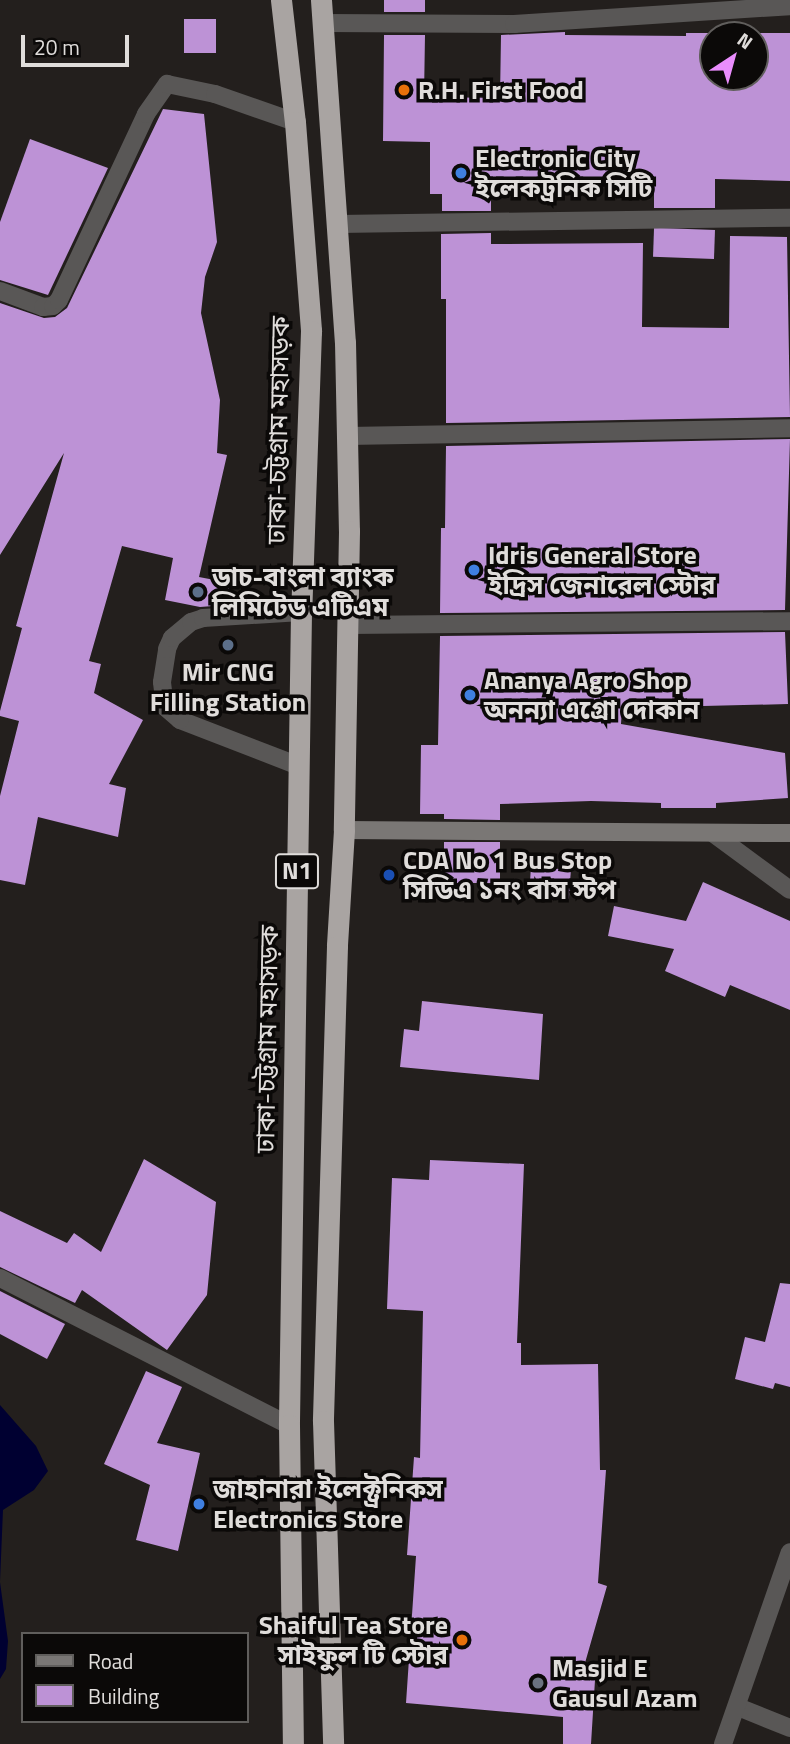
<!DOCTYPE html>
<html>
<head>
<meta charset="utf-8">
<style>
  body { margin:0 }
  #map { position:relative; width:790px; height:1744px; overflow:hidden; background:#231f1d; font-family:"Titillium Web","Noto Sans Bengali",sans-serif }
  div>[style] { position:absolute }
  .water>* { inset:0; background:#000031 }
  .building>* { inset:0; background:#bd92d6; transform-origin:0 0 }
  .lane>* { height:18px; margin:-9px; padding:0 9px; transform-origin:9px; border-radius:9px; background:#595756 }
  .street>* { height:18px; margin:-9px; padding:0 9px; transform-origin:9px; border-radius:9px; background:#595756 }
  .secondary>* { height:18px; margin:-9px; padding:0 9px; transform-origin:9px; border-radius:9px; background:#7a7775 }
  .highway>* { height:21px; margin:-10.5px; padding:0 10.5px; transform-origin:10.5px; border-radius:10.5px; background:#a9a4a2 }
  .dots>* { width:19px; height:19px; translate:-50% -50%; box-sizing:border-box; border:4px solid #0b0908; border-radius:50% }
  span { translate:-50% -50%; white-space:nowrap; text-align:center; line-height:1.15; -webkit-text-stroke:7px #0b0908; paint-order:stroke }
  .shield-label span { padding:2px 5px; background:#0b0908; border:2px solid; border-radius:5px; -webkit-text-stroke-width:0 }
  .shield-label { font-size:24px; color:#e0dddb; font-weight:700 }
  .poi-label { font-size:26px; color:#e0dddb; font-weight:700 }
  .left { translate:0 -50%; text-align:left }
  .right { translate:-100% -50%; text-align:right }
  .street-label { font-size:26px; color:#e0dddb }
  .legend { position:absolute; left:21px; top:1632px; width:228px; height:91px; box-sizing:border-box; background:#0b0908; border:2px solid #605e5c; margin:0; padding:9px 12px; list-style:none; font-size:21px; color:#e0dddb }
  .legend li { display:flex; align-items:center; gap:14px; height:35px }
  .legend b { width:35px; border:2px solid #605e5c }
  .north { position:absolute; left:699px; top:21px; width:70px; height:70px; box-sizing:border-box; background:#0b0908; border:2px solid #605e5c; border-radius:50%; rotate:36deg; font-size:19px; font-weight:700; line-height:28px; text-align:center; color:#e0dddb }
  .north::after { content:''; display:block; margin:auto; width:24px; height:32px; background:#ea8dfd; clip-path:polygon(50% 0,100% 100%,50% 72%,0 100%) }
  .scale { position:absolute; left:21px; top:35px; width:108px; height:32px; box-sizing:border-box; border:4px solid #e0dddb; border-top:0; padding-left:9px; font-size:21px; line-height:24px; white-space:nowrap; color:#e0dddb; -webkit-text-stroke:5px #0b0908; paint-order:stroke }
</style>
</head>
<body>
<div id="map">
  <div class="water">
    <div style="clip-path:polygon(0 1405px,36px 1446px,48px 1471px,34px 1490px,3px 1510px,0 1582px,8px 1641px,6px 1669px,0 1679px)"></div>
  </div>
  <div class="building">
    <div style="left:384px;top:0;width:41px;height:12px"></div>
    <div style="left:184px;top:19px;width:32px;height:34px"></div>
    <div style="clip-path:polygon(evenodd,565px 32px,565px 35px,686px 36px,686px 33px,790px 33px,790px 181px,715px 179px,715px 208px,654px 208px,654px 181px,565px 181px,565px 188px,491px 186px,491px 211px,442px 211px,442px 194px,430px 194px,430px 142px,383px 141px,384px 35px,425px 35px,424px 97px,500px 98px,501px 35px,565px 32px,713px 35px,755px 35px,755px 77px,713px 77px,713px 35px)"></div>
    <div style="clip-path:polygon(163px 109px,204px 114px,217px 242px,205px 277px,201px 313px,220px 400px,217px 453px,227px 455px,199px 577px,230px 583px,226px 605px,200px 607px,165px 600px,173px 558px,122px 546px,89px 661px,101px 664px,94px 693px,143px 720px,109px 784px,126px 788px,118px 837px,38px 817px,25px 885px,0 880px,0 796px,19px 721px,0 716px,0 711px,22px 628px,16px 626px,64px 453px,0 555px,0 303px,44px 318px,55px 317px,67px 308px)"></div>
    <div style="clip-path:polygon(30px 139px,108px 168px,48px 295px,0 280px,0 222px)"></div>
    <div style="left:715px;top:230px;width:29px;height:61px;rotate:92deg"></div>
    <div style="clip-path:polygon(491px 233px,491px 244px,643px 243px,642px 327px,729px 328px,730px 236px,787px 237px,790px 417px,446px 423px,446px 299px,441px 299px,441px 234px)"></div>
    <div style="clip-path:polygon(790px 439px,785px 610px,440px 613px,441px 528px,445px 528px,446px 446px)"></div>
    <div style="clip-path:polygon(785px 632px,788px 704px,622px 708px,621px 724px,785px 753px,788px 798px,716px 803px,716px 808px,661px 808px,661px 803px,591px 801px,500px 804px,500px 820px,444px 819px,444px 814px,420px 814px,421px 745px,438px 745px,440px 636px)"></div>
    <div style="left:444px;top:842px;width:56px;height:41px"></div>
    <div style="left:531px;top:867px;width:40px;height:29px;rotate:4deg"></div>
    <div style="clip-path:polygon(703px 882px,790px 921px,790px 1010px,730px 985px,725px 997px,665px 971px,674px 949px,608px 936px,614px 906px,686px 921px)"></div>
    <div style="clip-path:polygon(422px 1001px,543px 1014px,539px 1080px,400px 1067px,404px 1029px,419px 1031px)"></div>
    <div style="clip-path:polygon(144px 1159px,216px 1202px,207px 1295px,167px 1350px,82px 1290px,75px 1303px,0 1267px,0 1211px,67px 1243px,74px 1233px,101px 1252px)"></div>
    <div style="clip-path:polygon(430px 1160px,524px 1164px,517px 1343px,521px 1343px,521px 1365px,598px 1364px,600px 1470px,606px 1470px,598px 1583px,607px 1586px,585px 1663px,596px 1664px,591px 1744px,563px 1744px,563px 1717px,406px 1703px,416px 1556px,407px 1555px,414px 1457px,420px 1458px,423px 1311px,387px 1309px,392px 1178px,429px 1180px)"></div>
    <div style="clip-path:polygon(780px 1283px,790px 1284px,790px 1387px,775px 1383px,773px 1389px,735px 1379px,745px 1337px,765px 1342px)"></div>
    <div style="clip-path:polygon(0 1291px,65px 1324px,47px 1359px,0 1334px)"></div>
    <div style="clip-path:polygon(146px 1371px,182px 1387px,157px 1443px,200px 1453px,178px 1551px,136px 1540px,150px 1485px,104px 1464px)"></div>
  </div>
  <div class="lane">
    <div style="left:299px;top:766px;width:128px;rotate:-158.9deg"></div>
    <div style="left:180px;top:720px;width:20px;rotate:-139deg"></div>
    <div style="left:165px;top:707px;width:25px;rotate:-97deg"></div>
    <div style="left:162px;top:682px;width:33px;rotate:-81deg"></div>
    <div style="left:167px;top:649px;width:12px;rotate:-66deg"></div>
    <div style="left:172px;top:638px;width:25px;rotate:-40deg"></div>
    <div style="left:191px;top:622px;width:13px;rotate:-18deg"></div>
    <div style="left:203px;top:618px;width:98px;rotate:-3.5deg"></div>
    <div style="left:738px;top:1707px;width:56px;rotate:22deg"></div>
    <div style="left:723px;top:1744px;width:203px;rotate:-70.8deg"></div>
  </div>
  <div class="street">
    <div style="left:324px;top:23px;width:190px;rotate:0.3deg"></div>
    <div style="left:514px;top:24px;width:277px;rotate:-3.7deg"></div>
    <div style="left:338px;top:224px;width:452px;rotate:-0.8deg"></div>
    <div style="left:0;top:291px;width:46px;rotate:20.4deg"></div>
    <div style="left:43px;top:307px;width:10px;rotate:-6deg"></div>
    <div style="left:53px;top:306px;width:8px;rotate:-45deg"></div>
    <div style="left:59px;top:300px;width:205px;rotate:-64.9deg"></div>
    <div style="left:146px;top:114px;width:37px;rotate:-55deg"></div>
    <div style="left:167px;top:84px;width:49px;rotate:11.8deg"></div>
    <div style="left:215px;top:94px;width:85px;rotate:19.3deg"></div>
    <div style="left:347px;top:436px;width:443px;rotate:-1deg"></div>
    <div style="left:348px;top:625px;width:442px;rotate:-0.5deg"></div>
    <div style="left:714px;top:834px;width:94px;rotate:36.4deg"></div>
    <div style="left:0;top:1278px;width:324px;rotate:27deg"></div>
  </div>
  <div class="secondary">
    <div style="left:344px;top:830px;width:446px;rotate:0.4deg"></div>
  </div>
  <div class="highway">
    <div style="left:281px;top:0;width:123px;rotate:83.5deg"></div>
    <div style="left:295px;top:122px;width:210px;rotate:85.6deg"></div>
    <div style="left:311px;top:331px;width:281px;rotate:92deg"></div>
    <div style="left:301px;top:612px;width:813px;rotate:90.85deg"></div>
    <div style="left:289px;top:1425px;width:319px;rotate:89.3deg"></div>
    <div style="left:321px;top:0;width:343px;rotate:86deg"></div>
    <div style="left:345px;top:342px;width:189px;rotate:88.8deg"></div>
    <div style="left:349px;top:531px;width:299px;rotate:91deg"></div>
    <div style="left:344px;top:830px;width:116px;rotate:93.5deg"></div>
    <div style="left:337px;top:946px;width:475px;rotate:91.7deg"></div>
    <div style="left:323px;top:1421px;width:323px;rotate:88.2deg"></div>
  </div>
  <div class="dots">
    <div style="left:404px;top:90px;background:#e8710a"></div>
    <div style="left:461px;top:173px;background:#3f7fe0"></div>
    <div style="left:474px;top:570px;background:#3f7fe0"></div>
    <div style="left:198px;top:592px;background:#5c6f8a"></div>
    <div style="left:228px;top:645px;background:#5c6f8a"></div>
    <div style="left:470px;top:695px;background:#3f7fe0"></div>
    <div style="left:389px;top:875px;background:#1a4fb4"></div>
    <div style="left:199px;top:1504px;background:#3f7fe0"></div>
    <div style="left:462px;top:1640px;background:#e8710a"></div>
    <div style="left:538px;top:1683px;background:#6b7280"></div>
  </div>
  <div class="shield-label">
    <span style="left:297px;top:871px">N1</span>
  </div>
  <div class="poi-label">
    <span class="left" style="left:418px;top:90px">R.H. First Food</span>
    <span class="left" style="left:475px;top:173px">Electronic City<br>ইলেকট্রনিক সিটি</span>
    <span class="left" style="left:488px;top:570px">Idris General Store<br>ইদ্রিস জেনারেল স্টোর</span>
    <span class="left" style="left:212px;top:592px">ডাচ-বাংলা ব্যাংক<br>লিমিটেড এটিএম</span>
    <span style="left:228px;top:687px">Mir CNG<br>Filling Station</span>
    <span class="left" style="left:484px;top:695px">Ananya Agro Shop<br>অনন্যা এগ্রো দোকান</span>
    <span class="left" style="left:403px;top:875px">CDA No 1 Bus Stop<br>সিডিএ ১নং বাস স্টপ</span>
    <span class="left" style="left:213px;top:1504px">জাহানারা ইলেক্ট্রনিকস<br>Electronics Store</span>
    <span class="right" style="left:448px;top:1640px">Shaiful Tea Store<br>সাইফুল টি স্টোর</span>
    <span class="left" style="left:552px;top:1683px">Masjid E<br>Gausul Azam</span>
  </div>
  <div class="street-label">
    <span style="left:278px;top:430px;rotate:-89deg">ঢাকা-চট্টগ্রাম মহাসড়ক</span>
    <span style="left:267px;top:1039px;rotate:-89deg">ঢাকা-চট্টগ্রাম মহাসড়ক</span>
  </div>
  <ul class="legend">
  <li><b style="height:9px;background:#7a7775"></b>Road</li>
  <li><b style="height:19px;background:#bd92d6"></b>Building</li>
  </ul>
  <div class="north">N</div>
  <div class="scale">20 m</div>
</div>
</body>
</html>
